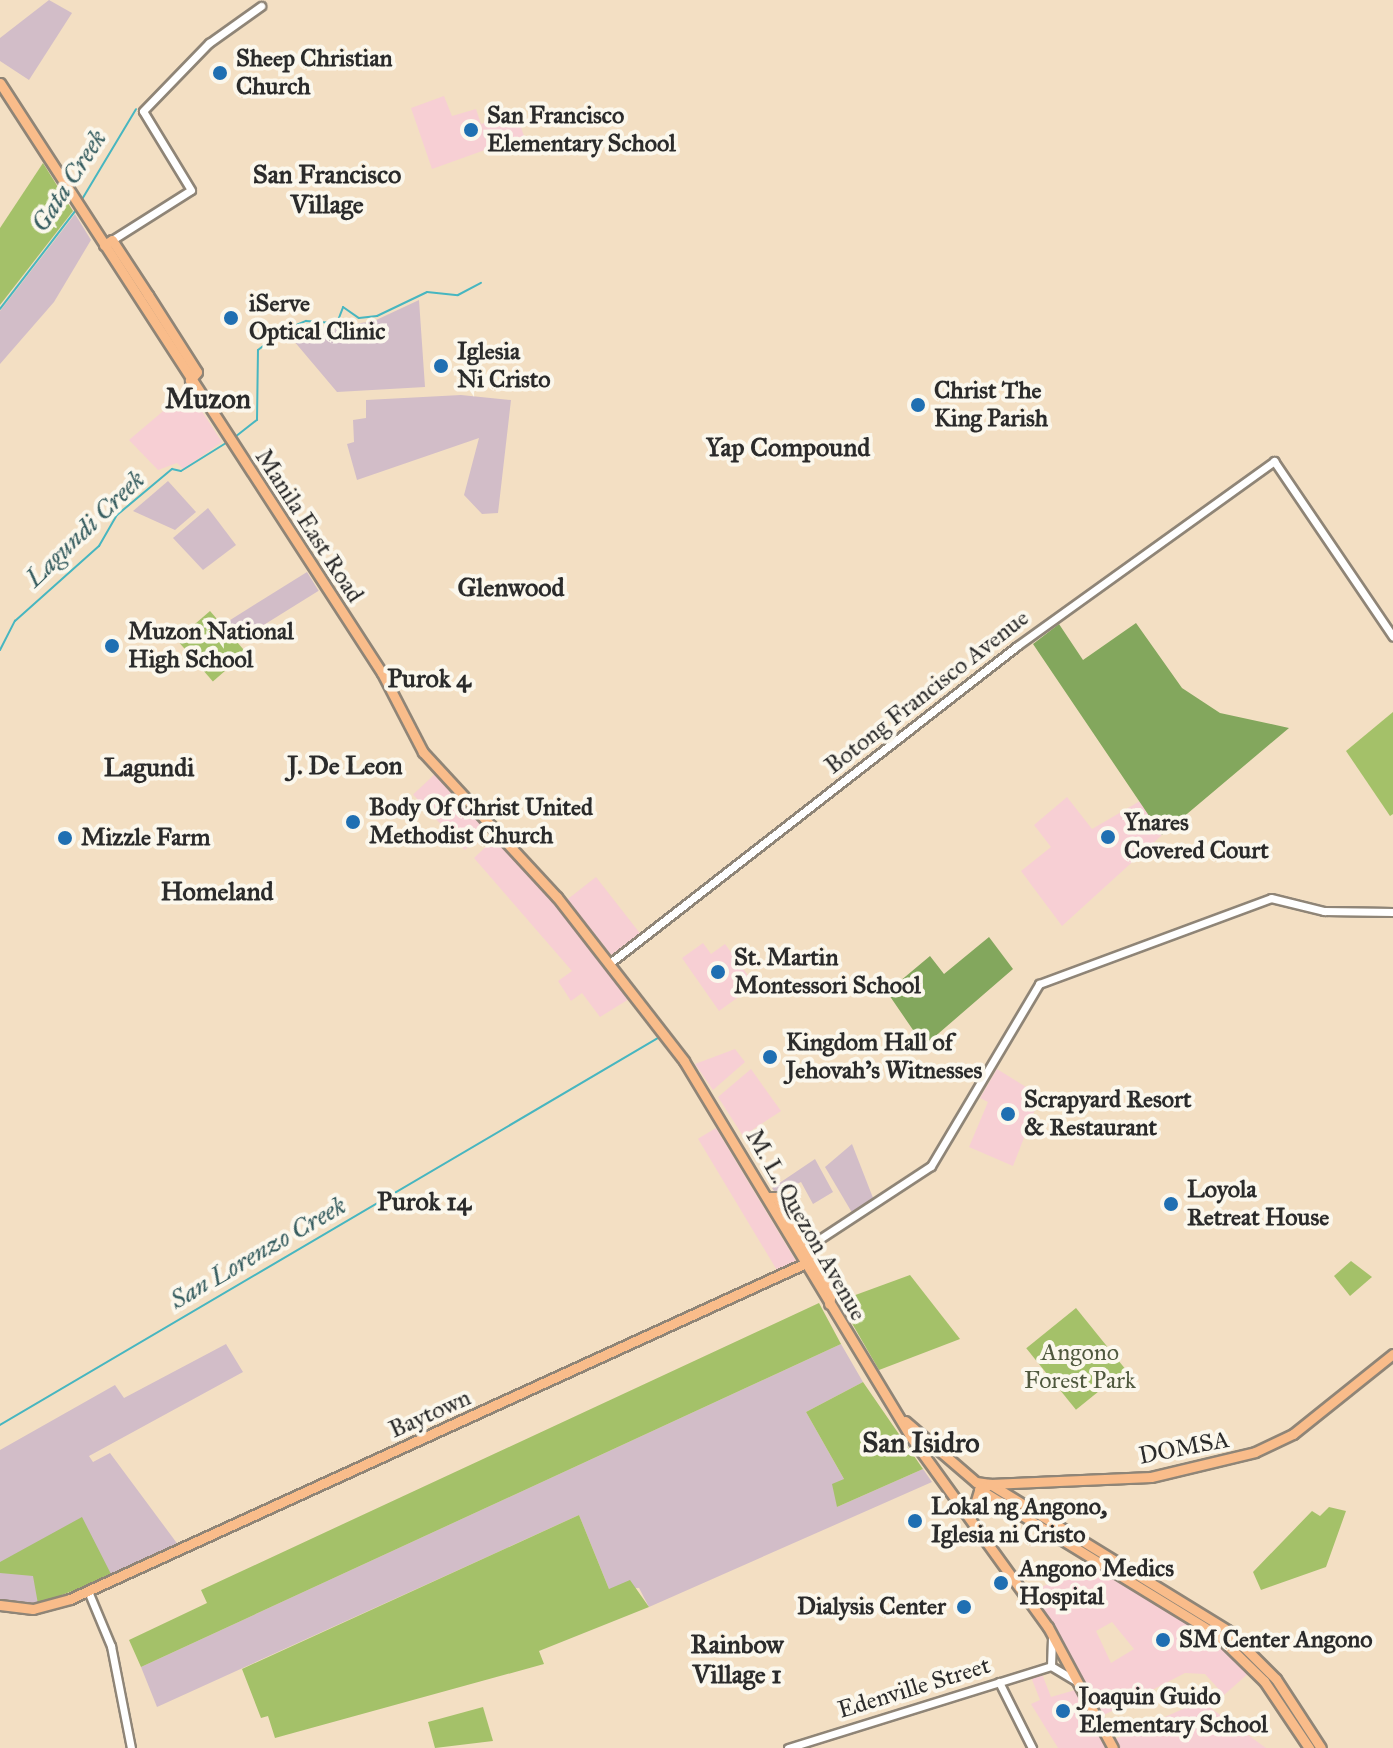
<!DOCTYPE html>
<html>
<head>
<meta charset="utf-8">
<style>
  body { margin:0 }
  #map { position:relative; width:1393px; height:1748px; overflow:hidden; background:#f3dfc3; font-family:"IM FELL Great Primer",serif }
  div>[style] { position:absolute }
  .built>* { inset:0; background:#f7cfd4; transform-origin:0 0 }
  .industrial>* { inset:0; background:#d2bdc8; transform-origin:0 0 }
  .green>* { inset:0; background:#a4c169; transform-origin:0 0 }
  .forest>* { inset:0; background:#83a75d }
  .stream>* { height:2px; margin:-1px; padding:0 1px; transform-origin:1px; border-radius:1px; background:#47b6c0 }
  .roads { filter:drop-shadow(2px 0 #8f8577) drop-shadow(-2px 0 #8f8577) drop-shadow(0 2px #8f8577) drop-shadow(0 -2px #8f8577) }
  .minor>* { height:7px; margin:-3.5px; padding:0 3.5px; transform-origin:3.5px; border-radius:3.5px; background:#fff }
  .major>* { height:9px; margin:-4.5px; padding:0 4.5px; transform-origin:4.5px; border-radius:4.5px; background:#f9bc8a }
  .dots>* { width:22px; height:22px; translate:-50% -50%; box-sizing:border-box; border:4px solid #fbf7ec; border-radius:50% }
  span { translate:-50% -50%; white-space:nowrap; text-align:center; line-height:1.15; -webkit-text-stroke:8px #fbf7ec; paint-order:stroke }
  .poi-label { font-size:24px; color:#2b2b2b; font-weight:700 }
  .left { translate:0 -50%; text-align:left }
  .right { translate:-100% -50%; text-align:right }
  .street-label { font-size:24px; color:#2b2b2b }
  .park-label { font-size:24px; color:#4f583e }
  .neighbourhood-label { font-size:26px; color:#2b2b2b; font-weight:700 }
  .water-label { font-size:26px; color:#355c5f; font-style:italic }
  .quarter-label { font-size:28px; color:#2b2b2b; font-weight:700 }
</style>
</head>
<body>
<div id="map">
  <div class="built">
    <div style="clip-path:polygon(444px 96px,452px 116px,476px 109px,481px 124px,516px 113px,524px 136px,432px 169px,411px 108px)"></div>
    <div style="clip-path:polygon(188px 390px,222px 442px,183px 469px,177px 463px,158px 470px,129px 440px)"></div>
    <div style="left:435px;top:774px;width:76px;height:30px;rotate:47deg"></div>
    <div style="clip-path:polygon(1067px 797px,1092px 829px,1140px 801px,1162px 835px,1062px 926px,1021px 871px,1051px 847px,1034px 825px)"></div>
    <div style="clip-path:polygon(495px 838px,557px 904px,629px 999px,600px 1017px,582px 993px,571px 1001px,558px 981px,572px 971px,474px 858px)"></div>
    <div style="left:596px;top:877px;width:71px;height:36px;rotate:52deg"></div>
    <div style="clip-path:polygon(703px 943px,711px 954px,725px 944px,755px 985px,719px 1011px,682px 958px)"></div>
    <div style="clip-path:polygon(735px 1049px,745px 1062px,713px 1090px,695px 1064px)"></div>
    <div style="clip-path:polygon(751px 1069px,781px 1111px,743px 1136px,718px 1097px)"></div>
    <div style="clip-path:polygon(997px 1069px,1034px 1092px,1036px 1107px,1013px 1166px,969px 1147px,988px 1102px,980px 1098px)"></div>
    <div style="left:716px;top:1128px;width:157px;height:21px;rotate:59deg"></div>
    <div style="clip-path:polygon(evenodd,1093px 1565px,1198px 1628px,1250px 1672px,1224px 1695px,1205px 1674px,1185px 1673px,1104px 1715px,1032px 1591px,1093px 1565px,1112px 1622px,1134px 1649px,1111px 1663px,1096px 1631px,1112px 1622px)"></div>
    <div style="clip-path:polygon(1042px 1674px,1051px 1697px,1082px 1688px,1107px 1748px,1058px 1748px,1031px 1704px,1040px 1700px,1031px 1677px)"></div>
    <div style="clip-path:polygon(1201px 1701px,1266px 1748px,1119px 1748px,1115px 1739px)"></div>
  </div>
  <div class="industrial">
    <div style="clip-path:polygon(49px 0,72px 13px,29px 80px,0 61px,0 38px)"></div>
    <div style="clip-path:polygon(75px 214px,91px 240px,54px 302px,0 364px,0 311px)"></div>
    <div style="clip-path:polygon(419px 300px,425px 387px,337px 392px,288px 334px,374px 321px)"></div>
    <div style="clip-path:polygon(461px 395px,511px 400px,498px 513px,482px 514px,464px 495px,479px 438px,357px 480px,347px 444px,354px 442px,353px 420px,366px 418px,366px 400px)"></div>
    <div style="clip-path:polygon(168px 481px,196px 512px,175px 530px,133px 511px)"></div>
    <div style="clip-path:polygon(208px 508px,236px 545px,203px 570px,173px 538px)"></div>
    <div style="left:307px;top:572px;width:22px;height:99px;rotate:58deg"></div>
    <div style="clip-path:polygon(852px 1144px,875px 1203px,854px 1216px,825px 1167px)"></div>
    <div style="clip-path:polygon(815px 1159px,833px 1192px,813px 1204px,801px 1182px,776px 1194px,772px 1188px)"></div>
    <div style="clip-path:polygon(226px 1344px,243px 1372px,89px 1456px,93px 1462px,110px 1453px,179px 1546px,38px 1604px,0 1600px,0 1450px,115px 1385px,124px 1398px)"></div>
    <div style="clip-path:polygon(841px 1344px,863px 1382px,806px 1412px,844px 1479px,837px 1507px,923px 1469px,932px 1482px,649px 1607px,639px 1588px,609px 1589px,579px 1515px,157px 1707px,141px 1667px)"></div>
  </div>
  <div class="green">
    <div style="clip-path:polygon(43px 163px,73px 211px,0 305px,0 228px)"></div>
    <div style="left:210px;top:611px;width:55px;height:44px;rotate:49deg"></div>
    <div style="clip-path:polygon(1393px 712px,1393px 814px,1390px 816px,1346px 751px)"></div>
    <div style="clip-path:polygon(1351px 1261px,1372px 1277px,1350px 1296px,1334px 1276px)"></div>
    <div style="clip-path:polygon(910px 1275px,960px 1339px,879px 1370px,839px 1301px)"></div>
    <div style="clip-path:polygon(819px 1303px,841px 1344px,141px 1667px,129px 1640px,207px 1603px,201px 1590px)"></div>
    <div style="left:1076px;top:1308px;width:79px;height:64px;rotate:51deg"></div>
    <div style="clip-path:polygon(863px 1382px,923px 1469px,837px 1507px,832px 1484px,844px 1479px,806px 1412px)"></div>
    <div style="clip-path:polygon(1329px 1507px,1346px 1511px,1326px 1567px,1261px 1590px,1253px 1572px,1312px 1511px,1320px 1516px)"></div>
    <div style="clip-path:polygon(579px 1515px,609px 1589px,630px 1580px,649px 1607px,539px 1651px,544px 1664px,275px 1738px,268px 1716px,261px 1718px,242px 1669px)"></div>
    <div style="clip-path:polygon(82px 1517px,112px 1576px,38px 1604px,33px 1576px,0 1573px,0 1562px)"></div>
    <div style="clip-path:polygon(483px 1707px,493px 1741px,435px 1748px,428px 1722px)"></div>
  </div>
  <div class="forest">
    <div style="clip-path:polygon(1136px 623px,1182px 688px,1220px 713px,1289px 728px,1162px 835px,1033px 644px,1059px 624px,1083px 660px)"></div>
    <div style="clip-path:polygon(989px 937px,1013px 969px,924px 1046px,887px 992px,930px 956px,944px 974px)"></div>
  </div>
  <div class="stream">
    <div style="left:81px;top:201px;width:107px;rotate:-59.1deg"></div>
    <div style="left:0;top:309px;width:125px;rotate:-52.5deg"></div>
    <div style="left:235px;top:437px;width:28px;rotate:-38deg"></div>
    <div style="left:257px;top:420px;width:70px;rotate:-89.2deg"></div>
    <div style="left:258px;top:350px;width:31px;rotate:-38deg"></div>
    <div style="left:282px;top:331px;width:26px;rotate:-23deg"></div>
    <div style="left:306px;top:321px;width:31px;rotate:4deg"></div>
    <div style="left:337px;top:323px;width:17px;rotate:-69deg"></div>
    <div style="left:343px;top:307px;width:19px;rotate:35deg"></div>
    <div style="left:359px;top:318px;width:18px;rotate:-6deg"></div>
    <div style="left:377px;top:316px;width:55px;rotate:-25.6deg"></div>
    <div style="left:427px;top:292px;width:31px;rotate:6deg"></div>
    <div style="left:458px;top:295px;width:26px;rotate:-28deg"></div>
    <div style="left:0;top:650px;width:33px;rotate:-63deg"></div>
    <div style="left:15px;top:621px;width:113px;rotate:-41.8deg"></div>
    <div style="left:99px;top:546px;width:36px;rotate:-60deg"></div>
    <div style="left:117px;top:515px;width:72px;rotate:-39.9deg"></div>
    <div style="left:172px;top:469px;width:9px;rotate:13deg"></div>
    <div style="left:181px;top:471px;width:53px;rotate:-31.9deg"></div>
    <div style="left:0;top:1425px;width:763px;rotate:-30.46deg"></div>
  </div>
  <div class="roads">
    <div class="minor">
      <div style="left:112px;top:240px;width:93px;rotate:-32.3deg"></div>
      <div style="left:191px;top:190px;width:92px;rotate:-121.3deg"></div>
      <div style="left:143px;top:111px;width:95px;rotate:-45.9deg"></div>
      <div style="left:209px;top:43px;width:64px;rotate:-35.4deg"></div>
      <div style="left:610px;top:963px;width:516px;rotate:-37.91deg"></div>
      <div style="left:1017px;top:646px;width:317px;rotate:-35.7deg"></div>
      <div style="left:1274px;top:461px;width:212px;rotate:55.9deg"></div>
      <div style="left:806px;top:1248px;width:149px;rotate:-33.3deg"></div>
      <div style="left:931px;top:1166px;width:212px;rotate:-59.3deg"></div>
      <div style="left:1039px;top:984px;width:247px;rotate:-20.3deg"></div>
      <div style="left:1271px;top:898px;width:55px;rotate:13.8deg"></div>
      <div style="left:1324px;top:911px;width:69px;rotate:0.8deg"></div>
      <div style="left:88px;top:1591px;width:60px;rotate:67.3deg"></div>
      <div style="left:111px;top:1646px;width:104px;rotate:78.9deg"></div>
      <div style="left:1051px;top:1666px;width:30px;rotate:-88deg"></div>
      <div style="left:999px;top:1682px;width:74px;rotate:63.4deg"></div>
      <div style="left:788px;top:1748px;width:275px;rotate:-17.3deg"></div>
      <div style="left:1051px;top:1666px;width:31px;rotate:31deg"></div>
    </div>
    <div class="major">
      <div style="left:0;top:83px;width:703px;rotate:57.08deg"></div>
      <div style="left:382px;top:673px;width:89px;rotate:62.6deg"></div>
      <div style="left:423px;top:752px;width:197px;rotate:47.3deg"></div>
      <div style="left:557px;top:897px;width:207px;rotate:52.2deg"></div>
      <div style="left:684px;top:1061px;width:438px;rotate:58.9deg"></div>
      <div style="left:910px;top:1436px;width:236px;rotate:54.2deg"></div>
      <div style="left:1048px;top:1627px;width:137px;rotate:61.8deg"></div>
      <div style="left:104px;top:245px;width:9px;rotate:-32deg"></div>
      <div style="left:112px;top:240px;width:66px;rotate:56.8deg"></div>
      <div style="left:148px;top:295px;width:91px;rotate:57.5deg"></div>
      <div style="left:197px;top:372px;width:11px;rotate:131deg"></div>
      <div style="left:767px;top:1197px;width:9px"></div>
      <div style="left:776px;top:1197px;width:59px;rotate:59.5deg"></div>
      <div style="left:806px;top:1248px;width:51px;rotate:60.9deg"></div>
      <div style="left:831px;top:1293px;width:11px;rotate:100deg"></div>
      <div style="left:905px;top:1421px;width:94px;rotate:40.7deg"></div>
      <div style="left:976px;top:1482px;width:14px;rotate:8deg"></div>
      <div style="left:990px;top:1484px;width:278px;rotate:31.6deg"></div>
      <div style="left:1227px;top:1630px;width:69px;rotate:45deg"></div>
      <div style="left:1276px;top:1679px;width:82px;rotate:56.9deg"></div>
      <div style="left:979px;top:1489px;width:279px;rotate:31.5deg"></div>
      <div style="left:1217px;top:1635px;width:66px;rotate:44.4deg"></div>
      <div style="left:1264px;top:1681px;width:81px;rotate:56.1deg"></div>
      <div style="left:971px;top:1517px;width:27px;rotate:-73deg"></div>
      <div style="left:979px;top:1491px;width:13px;rotate:-32deg"></div>
      <div style="left:990px;top:1484px;width:161px;rotate:-2.5deg"></div>
      <div style="left:1151px;top:1477px;width:107px;rotate:-13.5deg"></div>
      <div style="left:1255px;top:1452px;width:42px;rotate:-25.3deg"></div>
      <div style="left:1293px;top:1434px;width:128px;rotate:-38.7deg"></div>
      <div style="left:0;top:1605px;width:33px;rotate:7deg"></div>
      <div style="left:33px;top:1609px;width:38px;rotate:-15deg"></div>
      <div style="left:70px;top:1599px;width:809px;rotate:-24.54deg"></div>
    </div>
  </div>
  <div class="dots">
    <div style="left:220px;top:73px;background:#1f6fb2"></div>
    <div style="left:471px;top:130px;background:#1f6fb2"></div>
    <div style="left:231px;top:318px;background:#1f6fb2"></div>
    <div style="left:441px;top:366px;background:#1f6fb2"></div>
    <div style="left:918px;top:405px;background:#1f6fb2"></div>
    <div style="left:112px;top:646px;background:#1f6fb2"></div>
    <div style="left:353px;top:822px;background:#1f6fb2"></div>
    <div style="left:1108px;top:837px;background:#1f6fb2"></div>
    <div style="left:65px;top:838px;background:#1f6fb2"></div>
    <div style="left:718px;top:972px;background:#1f6fb2"></div>
    <div style="left:770px;top:1057px;background:#1f6fb2"></div>
    <div style="left:1008px;top:1114px;background:#1f6fb2"></div>
    <div style="left:1171px;top:1204px;background:#1f6fb2"></div>
    <div style="left:915px;top:1521px;background:#1f6fb2"></div>
    <div style="left:1001px;top:1583px;background:#1f6fb2"></div>
    <div style="left:964px;top:1607px;background:#1f6fb2"></div>
    <div style="left:1163px;top:1640px;background:#1f6fb2"></div>
    <div style="left:1063px;top:1711px;background:#1f6fb2"></div>
  </div>
  <div class="poi-label">
    <span class="left" style="left:236px;top:73px">Sheep Christian<br>Church</span>
    <span class="left" style="left:487px;top:130px">San Francisco<br>Elementary School</span>
    <span class="left" style="left:249px;top:318px">iServe<br>Optical Clinic</span>
    <span class="left" style="left:457px;top:366px">Iglesia<br>Ni Cristo</span>
    <span class="left" style="left:934px;top:405px">Christ The<br>King Parish</span>
    <span class="left" style="left:128px;top:646px">Muzon National<br>High School</span>
    <span class="left" style="left:369px;top:822px">Body Of Christ United<br>Methodist Church</span>
    <span class="left" style="left:1124px;top:837px">Ynares<br>Covered Court</span>
    <span class="left" style="left:81px;top:838px">Mizzle Farm</span>
    <span class="left" style="left:734px;top:972px">St. Martin<br>Montessori School</span>
    <span class="left" style="left:786px;top:1057px">Kingdom Hall of<br>Jehovah's Witnesses</span>
    <span class="left" style="left:1024px;top:1114px">Scrapyard Resort<br>&amp; Restaurant</span>
    <span class="left" style="left:1187px;top:1204px">Loyola<br>Retreat House</span>
    <span class="left" style="left:931px;top:1521px">Lokal ng Angono,<br>Iglesia ni Cristo</span>
    <span class="left" style="left:1019px;top:1583px">Angono Medics<br>Hospital</span>
    <span class="right" style="left:946px;top:1607px">Dialysis Center</span>
    <span class="left" style="left:1179px;top:1640px">SM Center Angono</span>
    <span class="left" style="left:1079px;top:1711px">Joaquin Guido<br>Elementary School</span>
  </div>
  <div class="street-label">
    <span style="left:309px;top:526px;rotate:57deg">Manila East Road</span>
    <span style="left:927px;top:692px;rotate:-38deg">Botong Francisco Avenue</span>
    <span style="left:806px;top:1225px;rotate:60deg">M. L. Quezon Avenue</span>
    <span style="left:430px;top:1414px;rotate:-24deg">Baytown</span>
    <span style="left:1184px;top:1448px;rotate:-11deg">DOMSA</span>
    <span style="left:914px;top:1688px;rotate:-17deg">Edenville Street</span>
  </div>
  <div class="park-label">
    <span style="left:1080px;top:1367px">Angono<br>Forest Park</span>
  </div>
  <div class="neighbourhood-label">
    <span style="left:327px;top:190px">San Francisco<br>Village</span>
    <span style="left:788px;top:448px">Yap Compound</span>
    <span style="left:511px;top:588px">Glenwood</span>
    <span style="left:429px;top:679px">Purok 4</span>
    <span style="left:345px;top:766px">J. De Leon</span>
    <span style="left:149px;top:768px">Lagundi</span>
    <span style="left:217px;top:892px">Homeland</span>
    <span style="left:424px;top:1202px">Purok 14</span>
    <span style="left:737px;top:1660px">Rainbow<br>Village 1</span>
  </div>
  <div class="water-label">
    <span style="left:69px;top:181px;rotate:-57deg">Gata Creek</span>
    <span style="left:85px;top:529px;rotate:-44deg">Lagundi Creek</span>
    <span style="left:258px;top:1253px;rotate:-30deg">San Lorenzo Creek</span>
  </div>
  <div class="quarter-label">
    <span style="left:208px;top:399px">Muzon</span>
    <span style="left:921px;top:1443px">San Isidro</span>
  </div>
</div>
</body>
</html>
